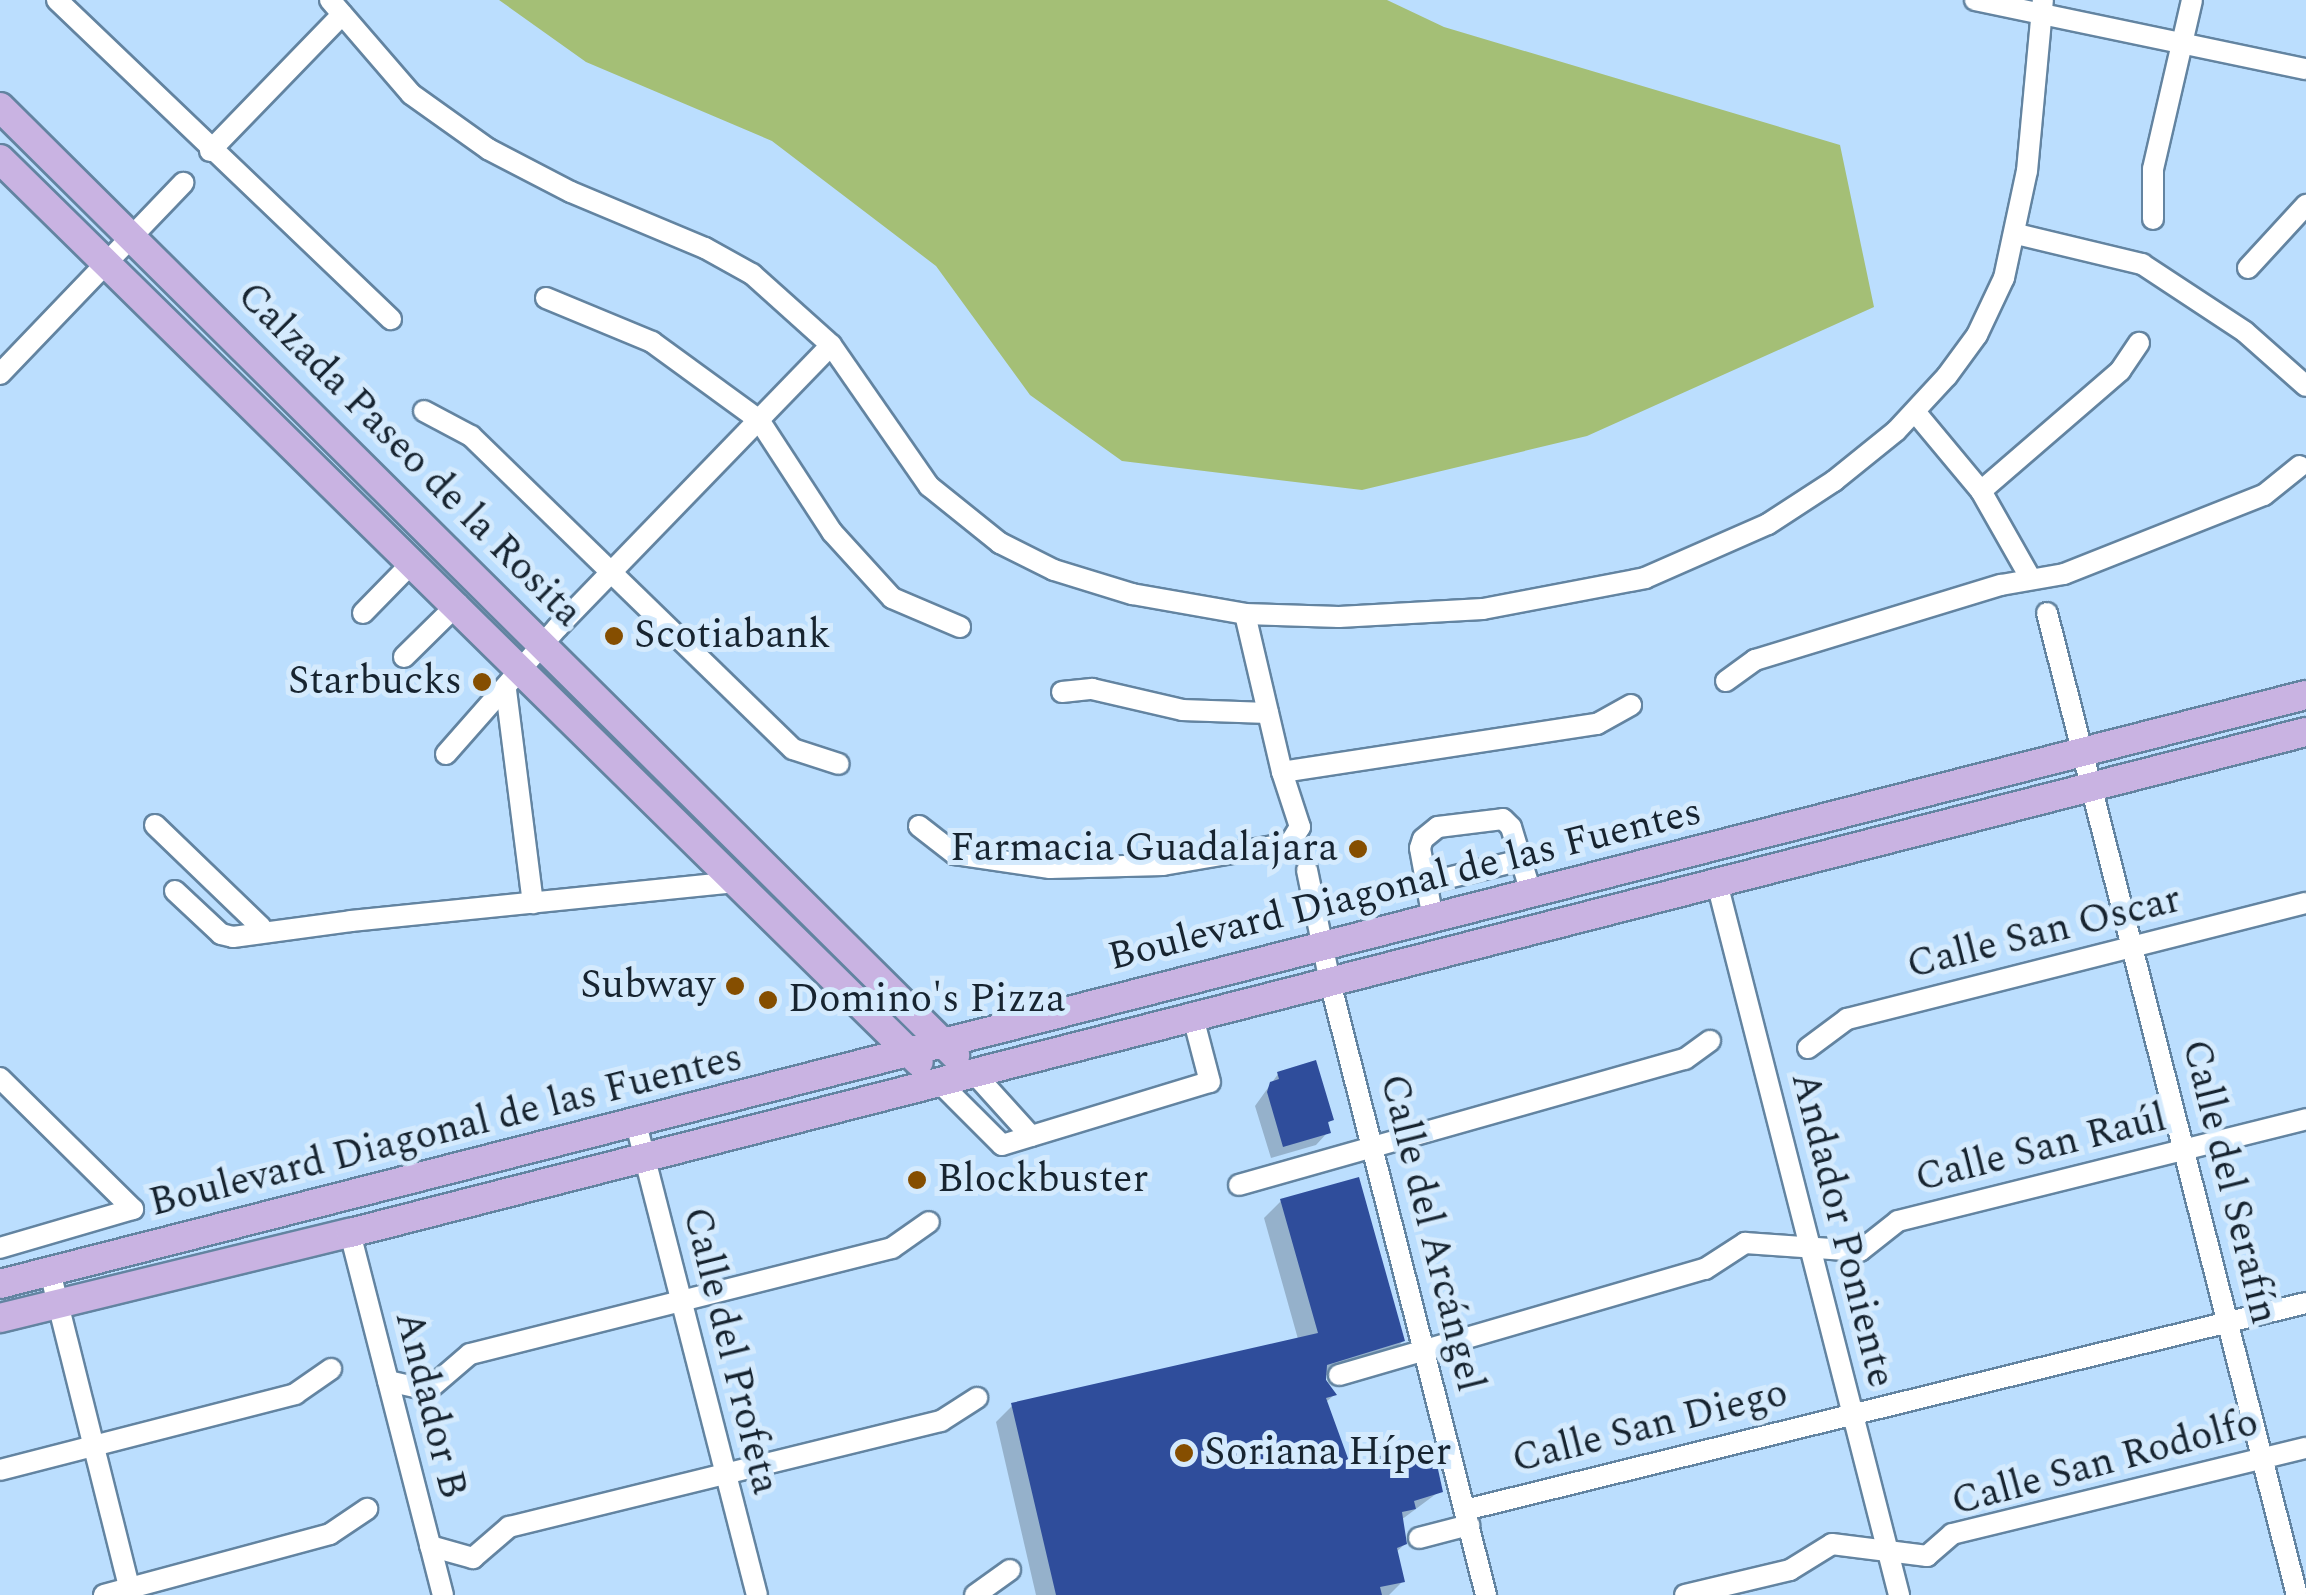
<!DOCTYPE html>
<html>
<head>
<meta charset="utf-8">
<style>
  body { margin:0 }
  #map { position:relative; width:2306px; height:1595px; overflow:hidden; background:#bbdefe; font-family:Spectral,serif }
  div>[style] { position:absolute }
  .green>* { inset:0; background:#a4bf76 }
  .shadow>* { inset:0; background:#0003 }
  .building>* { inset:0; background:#2f4d9b }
  .roads { filter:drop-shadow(2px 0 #6384a1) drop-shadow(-2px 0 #6384a1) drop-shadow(0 2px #6384a1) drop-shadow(0 -2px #6384a1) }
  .minor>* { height:20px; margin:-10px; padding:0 10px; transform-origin:10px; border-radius:10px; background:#fff }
  .major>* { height:28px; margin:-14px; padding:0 14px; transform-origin:14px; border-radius:14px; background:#c9b3e2 }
  .dots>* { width:28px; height:28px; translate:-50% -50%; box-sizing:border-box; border:5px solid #d4eafd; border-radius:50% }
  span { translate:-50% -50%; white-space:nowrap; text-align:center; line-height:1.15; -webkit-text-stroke:10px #d4eafd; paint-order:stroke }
  .street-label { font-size:40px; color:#172430 }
  .poi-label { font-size:40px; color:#172430 }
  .left { translate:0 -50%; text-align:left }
  .right { translate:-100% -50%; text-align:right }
</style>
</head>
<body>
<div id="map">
  <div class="green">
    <div style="clip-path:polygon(499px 0,1387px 0,1444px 27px,1840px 145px,1874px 307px,1587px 436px,1362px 490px,1122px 461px,1030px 395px,936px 266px,772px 141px,586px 62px)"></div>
  </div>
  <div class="shadow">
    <div style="clip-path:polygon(1278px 1074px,1332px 1119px,1326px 1125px,1328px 1132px,1316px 1145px,1271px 1158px,1255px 1106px)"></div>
    <div style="clip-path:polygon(1281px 1201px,1403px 1341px,1386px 1358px,1324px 1376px,1334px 1395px,1325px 1403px,1348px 1467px,1440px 1491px,1401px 1520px,1405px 1544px,1395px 1553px,1403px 1581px,1389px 1595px,1036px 1595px,996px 1422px,1013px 1405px,1298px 1339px,1264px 1218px)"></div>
  </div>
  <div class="building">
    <div style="clip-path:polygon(1316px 1060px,1334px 1120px,1328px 1122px,1331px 1133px,1283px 1147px,1267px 1092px,1270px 1082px,1279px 1079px,1277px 1072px)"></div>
    <div style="clip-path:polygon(1359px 1177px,1405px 1341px,1327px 1365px,1326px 1380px,1337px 1395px,1326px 1398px,1350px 1464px,1432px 1442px,1443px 1492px,1414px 1501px,1416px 1509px,1402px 1512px,1407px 1544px,1397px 1548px,1405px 1582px,1380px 1587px,1382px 1595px,1056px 1595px,1011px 1403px,1318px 1333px,1280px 1199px)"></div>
  </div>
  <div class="roads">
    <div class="minor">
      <div style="left:57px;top:0;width:462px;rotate:43.7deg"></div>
      <div style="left:330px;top:0;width:124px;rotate:49.2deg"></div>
      <div style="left:411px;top:94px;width:95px;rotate:35.5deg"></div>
      <div style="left:488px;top:149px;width:93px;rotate:27.4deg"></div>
      <div style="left:571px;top:192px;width:145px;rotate:22.7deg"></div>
      <div style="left:705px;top:248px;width:54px;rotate:29deg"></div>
      <div style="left:752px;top:274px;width:106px;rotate:41.9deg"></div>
      <div style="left:831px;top:345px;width:172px;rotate:55.2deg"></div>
      <div style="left:929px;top:486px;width:91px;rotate:38.8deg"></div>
      <div style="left:1000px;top:543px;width:60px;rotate:26.6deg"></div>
      <div style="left:1054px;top:570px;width:82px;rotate:17.1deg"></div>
      <div style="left:1132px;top:594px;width:115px;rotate:10deg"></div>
      <div style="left:1245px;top:614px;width:94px;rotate:1.8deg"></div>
      <div style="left:1339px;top:617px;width:144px;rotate:-3.2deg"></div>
      <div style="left:1483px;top:609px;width:165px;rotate:-10.8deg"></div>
      <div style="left:1645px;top:578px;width:134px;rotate:-23.7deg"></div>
      <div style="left:1768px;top:524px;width:79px;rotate:-33.1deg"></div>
      <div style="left:1834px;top:481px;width:80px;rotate:-38.9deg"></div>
      <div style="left:1896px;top:431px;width:75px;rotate:-47.2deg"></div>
      <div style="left:1947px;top:376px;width:51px;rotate:-53.8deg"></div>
      <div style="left:1977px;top:335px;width:63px;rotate:-64.7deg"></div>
      <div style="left:2004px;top:278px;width:109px;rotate:-77.9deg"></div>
      <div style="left:2027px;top:171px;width:172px;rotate:-84.7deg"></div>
      <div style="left:1975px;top:0;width:338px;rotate:11.8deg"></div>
      <div style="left:210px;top:151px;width:190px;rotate:-45.9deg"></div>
      <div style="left:2153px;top:219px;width:50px;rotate:-90deg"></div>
      <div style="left:2153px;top:169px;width:173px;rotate:-77deg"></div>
      <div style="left:2017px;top:234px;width:129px;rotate:13.5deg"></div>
      <div style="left:2142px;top:264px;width:123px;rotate:33.4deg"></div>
      <div style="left:2245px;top:332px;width:81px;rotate:41.5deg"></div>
      <div style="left:2248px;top:268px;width:86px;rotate:-47.4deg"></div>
      <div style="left:546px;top:298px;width:115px;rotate:22.5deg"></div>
      <div style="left:652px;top:342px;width:132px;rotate:36.1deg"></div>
      <div style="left:759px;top:420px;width:134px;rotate:56.9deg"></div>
      <div style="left:832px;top:532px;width:89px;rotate:47.7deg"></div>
      <div style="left:892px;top:598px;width:74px;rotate:23.1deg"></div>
      <div style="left:0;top:374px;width:265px;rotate:-46.2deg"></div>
      <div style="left:424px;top:411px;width:53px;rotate:28deg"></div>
      <div style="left:471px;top:436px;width:449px;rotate:44.2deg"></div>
      <div style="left:793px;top:749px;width:48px;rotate:18.1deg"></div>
      <div style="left:1916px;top:413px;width:102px;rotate:50.2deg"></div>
      <div style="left:1981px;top:491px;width:101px;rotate:60.4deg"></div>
      <div style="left:1981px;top:491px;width:184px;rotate:-40.8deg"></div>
      <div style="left:2120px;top:371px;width:34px;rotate:-56deg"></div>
      <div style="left:363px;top:613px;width:73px;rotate:-45.6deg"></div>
      <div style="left:2047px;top:613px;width:1013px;rotate:75.72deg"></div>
      <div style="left:404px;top:657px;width:76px;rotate:-44.5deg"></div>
      <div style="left:1726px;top:681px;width:36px;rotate:-36deg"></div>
      <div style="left:1755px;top:660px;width:257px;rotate:-17deg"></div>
      <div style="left:2001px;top:585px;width:64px;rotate:-9.9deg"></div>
      <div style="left:2064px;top:574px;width:215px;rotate:-21.6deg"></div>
      <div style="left:2264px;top:495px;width:46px;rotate:-38.9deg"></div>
      <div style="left:506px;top:690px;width:215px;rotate:82.8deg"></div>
      <div style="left:1062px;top:692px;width:30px;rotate:-6deg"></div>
      <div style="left:1092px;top:689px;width:92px;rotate:13.1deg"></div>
      <div style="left:1182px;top:710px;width:86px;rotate:2deg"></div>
      <div style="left:446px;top:754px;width:169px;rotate:-48.6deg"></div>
      <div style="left:558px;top:627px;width:392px;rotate:-45.9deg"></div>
      <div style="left:1282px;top:772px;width:319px;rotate:-8.7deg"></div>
      <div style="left:1597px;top:724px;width:39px;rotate:-29deg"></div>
      <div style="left:155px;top:825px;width:147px;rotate:43.9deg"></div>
      <div style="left:919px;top:826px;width:46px;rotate:37.9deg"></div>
      <div style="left:955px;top:854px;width:96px;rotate:8.4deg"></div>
      <div style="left:1050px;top:868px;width:113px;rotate:-1.5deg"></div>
      <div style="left:1163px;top:865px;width:129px;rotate:-9.8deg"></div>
      <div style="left:1290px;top:843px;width:19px;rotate:-58deg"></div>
      <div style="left:1300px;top:827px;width:58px;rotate:-108.1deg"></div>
      <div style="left:1282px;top:772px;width:162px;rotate:-103.2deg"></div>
      <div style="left:1307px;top:870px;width:114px;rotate:78.4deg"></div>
      <div style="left:1330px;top:982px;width:633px;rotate:75.72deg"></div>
      <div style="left:1427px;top:883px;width:97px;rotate:-13.7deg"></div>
      <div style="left:1717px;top:883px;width:735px;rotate:75.66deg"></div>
      <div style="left:175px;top:891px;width:63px;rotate:43.1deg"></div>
      <div style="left:221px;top:934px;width:12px;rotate:14deg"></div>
      <div style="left:233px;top:937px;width:119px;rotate:-7.7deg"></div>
      <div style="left:351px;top:921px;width:389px;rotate:-5.8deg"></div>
      <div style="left:1433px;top:919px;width:72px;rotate:-100.4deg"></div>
      <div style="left:1420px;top:848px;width:9px;rotate:-72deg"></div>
      <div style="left:1423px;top:839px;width:19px;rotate:-39deg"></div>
      <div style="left:1438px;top:827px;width:65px;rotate:-7deg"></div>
      <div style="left:1503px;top:819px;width:11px;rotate:45deg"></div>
      <div style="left:1511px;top:827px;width:69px;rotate:73.1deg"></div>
      <div style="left:1808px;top:1048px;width:49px;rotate:-36.6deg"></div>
      <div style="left:1847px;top:1019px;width:473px;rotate:-14.2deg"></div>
      <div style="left:974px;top:1073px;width:85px;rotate:47.9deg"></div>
      <div style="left:0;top:1078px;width:187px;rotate:44.6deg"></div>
      <div style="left:133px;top:1209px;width:139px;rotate:163.7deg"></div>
      <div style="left:939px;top:1082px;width:89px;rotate:45deg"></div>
      <div style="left:1002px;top:1145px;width:217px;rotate:-16.9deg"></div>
      <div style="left:1210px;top:1082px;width:67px;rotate:-104.7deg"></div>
      <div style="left:636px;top:1124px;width:486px;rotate:75.6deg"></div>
      <div style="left:1239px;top:1185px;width:463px;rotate:-15.8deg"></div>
      <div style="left:1685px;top:1059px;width:31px;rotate:-36deg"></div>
      <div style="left:350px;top:1233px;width:374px;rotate:75.6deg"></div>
      <div style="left:50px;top:1272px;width:333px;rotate:75.9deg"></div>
      <div style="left:1339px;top:1375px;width:381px;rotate:-16.2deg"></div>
      <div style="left:1705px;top:1269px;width:48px;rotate:-33deg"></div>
      <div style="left:1745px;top:1243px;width:115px;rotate:4deg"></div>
      <div style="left:1860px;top:1251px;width:48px;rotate:-38.3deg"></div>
      <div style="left:1898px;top:1221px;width:421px;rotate:-14deg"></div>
      <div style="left:388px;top:1381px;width:41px;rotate:12.7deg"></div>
      <div style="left:428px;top:1390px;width:55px;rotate:-40.6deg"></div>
      <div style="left:470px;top:1354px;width:435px;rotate:-14.1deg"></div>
      <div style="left:892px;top:1248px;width:45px;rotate:-35.1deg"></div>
      <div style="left:0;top:1470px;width:305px;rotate:-14.4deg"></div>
      <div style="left:295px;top:1394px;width:44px;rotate:-34.8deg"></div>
      <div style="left:1465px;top:1510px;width:866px;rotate:-13.83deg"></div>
      <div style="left:1419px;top:1538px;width:52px;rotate:-14.6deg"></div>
      <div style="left:430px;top:1546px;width:45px;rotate:15.6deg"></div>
      <div style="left:473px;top:1558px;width:48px;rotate:-40.7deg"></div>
      <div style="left:509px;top:1527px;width:445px;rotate:-13.8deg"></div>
      <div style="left:941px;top:1421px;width:43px;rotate:-32.6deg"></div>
      <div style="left:104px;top:1595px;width:234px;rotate:-15.1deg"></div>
      <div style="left:330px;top:1534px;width:45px;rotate:-34deg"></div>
      <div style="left:975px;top:1595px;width:43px;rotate:-35.5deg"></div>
      <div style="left:1685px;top:1595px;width:108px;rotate:-13.4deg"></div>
      <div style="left:1790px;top:1570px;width:49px;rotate:-31.8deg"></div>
      <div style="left:1832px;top:1544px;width:96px;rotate:7.2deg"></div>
      <div style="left:1927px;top:1556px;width:33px;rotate:-41deg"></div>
      <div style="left:1952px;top:1534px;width:364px;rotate:-13.7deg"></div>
    </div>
    <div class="major">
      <div style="left:0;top:107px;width:1346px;rotate:44.79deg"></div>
      <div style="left:0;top:159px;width:1288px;rotate:44.5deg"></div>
      <div style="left:0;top:1284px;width:2380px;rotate:-14.33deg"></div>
      <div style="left:0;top:1318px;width:360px;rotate:-13.7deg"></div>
      <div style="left:350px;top:1233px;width:2019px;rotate:-14.37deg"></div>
    </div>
  </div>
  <div class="dots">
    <div style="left:614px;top:636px;background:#854e00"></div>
    <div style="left:482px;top:682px;background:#854e00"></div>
    <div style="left:1358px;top:849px;background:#854e00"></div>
    <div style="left:735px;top:986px;background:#854e00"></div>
    <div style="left:768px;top:1000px;background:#854e00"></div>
    <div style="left:917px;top:1180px;background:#854e00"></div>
    <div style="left:1184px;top:1453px;background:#854e00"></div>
  </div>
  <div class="street-label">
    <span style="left:409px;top:455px;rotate:45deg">Calzada Paseo de la Rosita</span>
    <span style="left:1405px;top:885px;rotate:-14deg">Boulevard Diagonal de las Fuentes</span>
    <span style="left:2044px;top:933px;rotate:-14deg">Calle San Oscar</span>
    <span style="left:446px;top:1131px;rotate:-14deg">Boulevard Diagonal de las Fuentes</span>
    <span style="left:2041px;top:1149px;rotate:-14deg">Calle San Raúl</span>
    <span style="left:2229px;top:1182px;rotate:76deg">Calle del Serafín</span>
    <span style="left:1842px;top:1230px;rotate:76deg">Andador Poniente</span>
    <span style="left:1431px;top:1233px;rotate:76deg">Calle del Arcángel</span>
    <span style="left:730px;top:1351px;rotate:76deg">Calle del Profeta</span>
    <span style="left:430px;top:1405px;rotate:76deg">Andador B</span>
    <span style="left:1650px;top:1427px;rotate:-14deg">Calle San Diego</span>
    <span style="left:2105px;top:1463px;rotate:-15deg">Calle San Rodolfo</span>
  </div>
  <div class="poi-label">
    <span class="left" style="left:634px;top:636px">Scotiabank</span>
    <span class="right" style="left:462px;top:682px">Starbucks</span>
    <span class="right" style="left:1338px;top:849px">Farmacia Guadalajara</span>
    <span class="right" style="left:715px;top:986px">Subway</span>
    <span class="left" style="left:788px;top:1000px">Domino's Pizza</span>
    <span class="left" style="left:937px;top:1180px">Blockbuster</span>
    <span class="left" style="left:1204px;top:1453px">Soriana Híper</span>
  </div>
</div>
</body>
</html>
